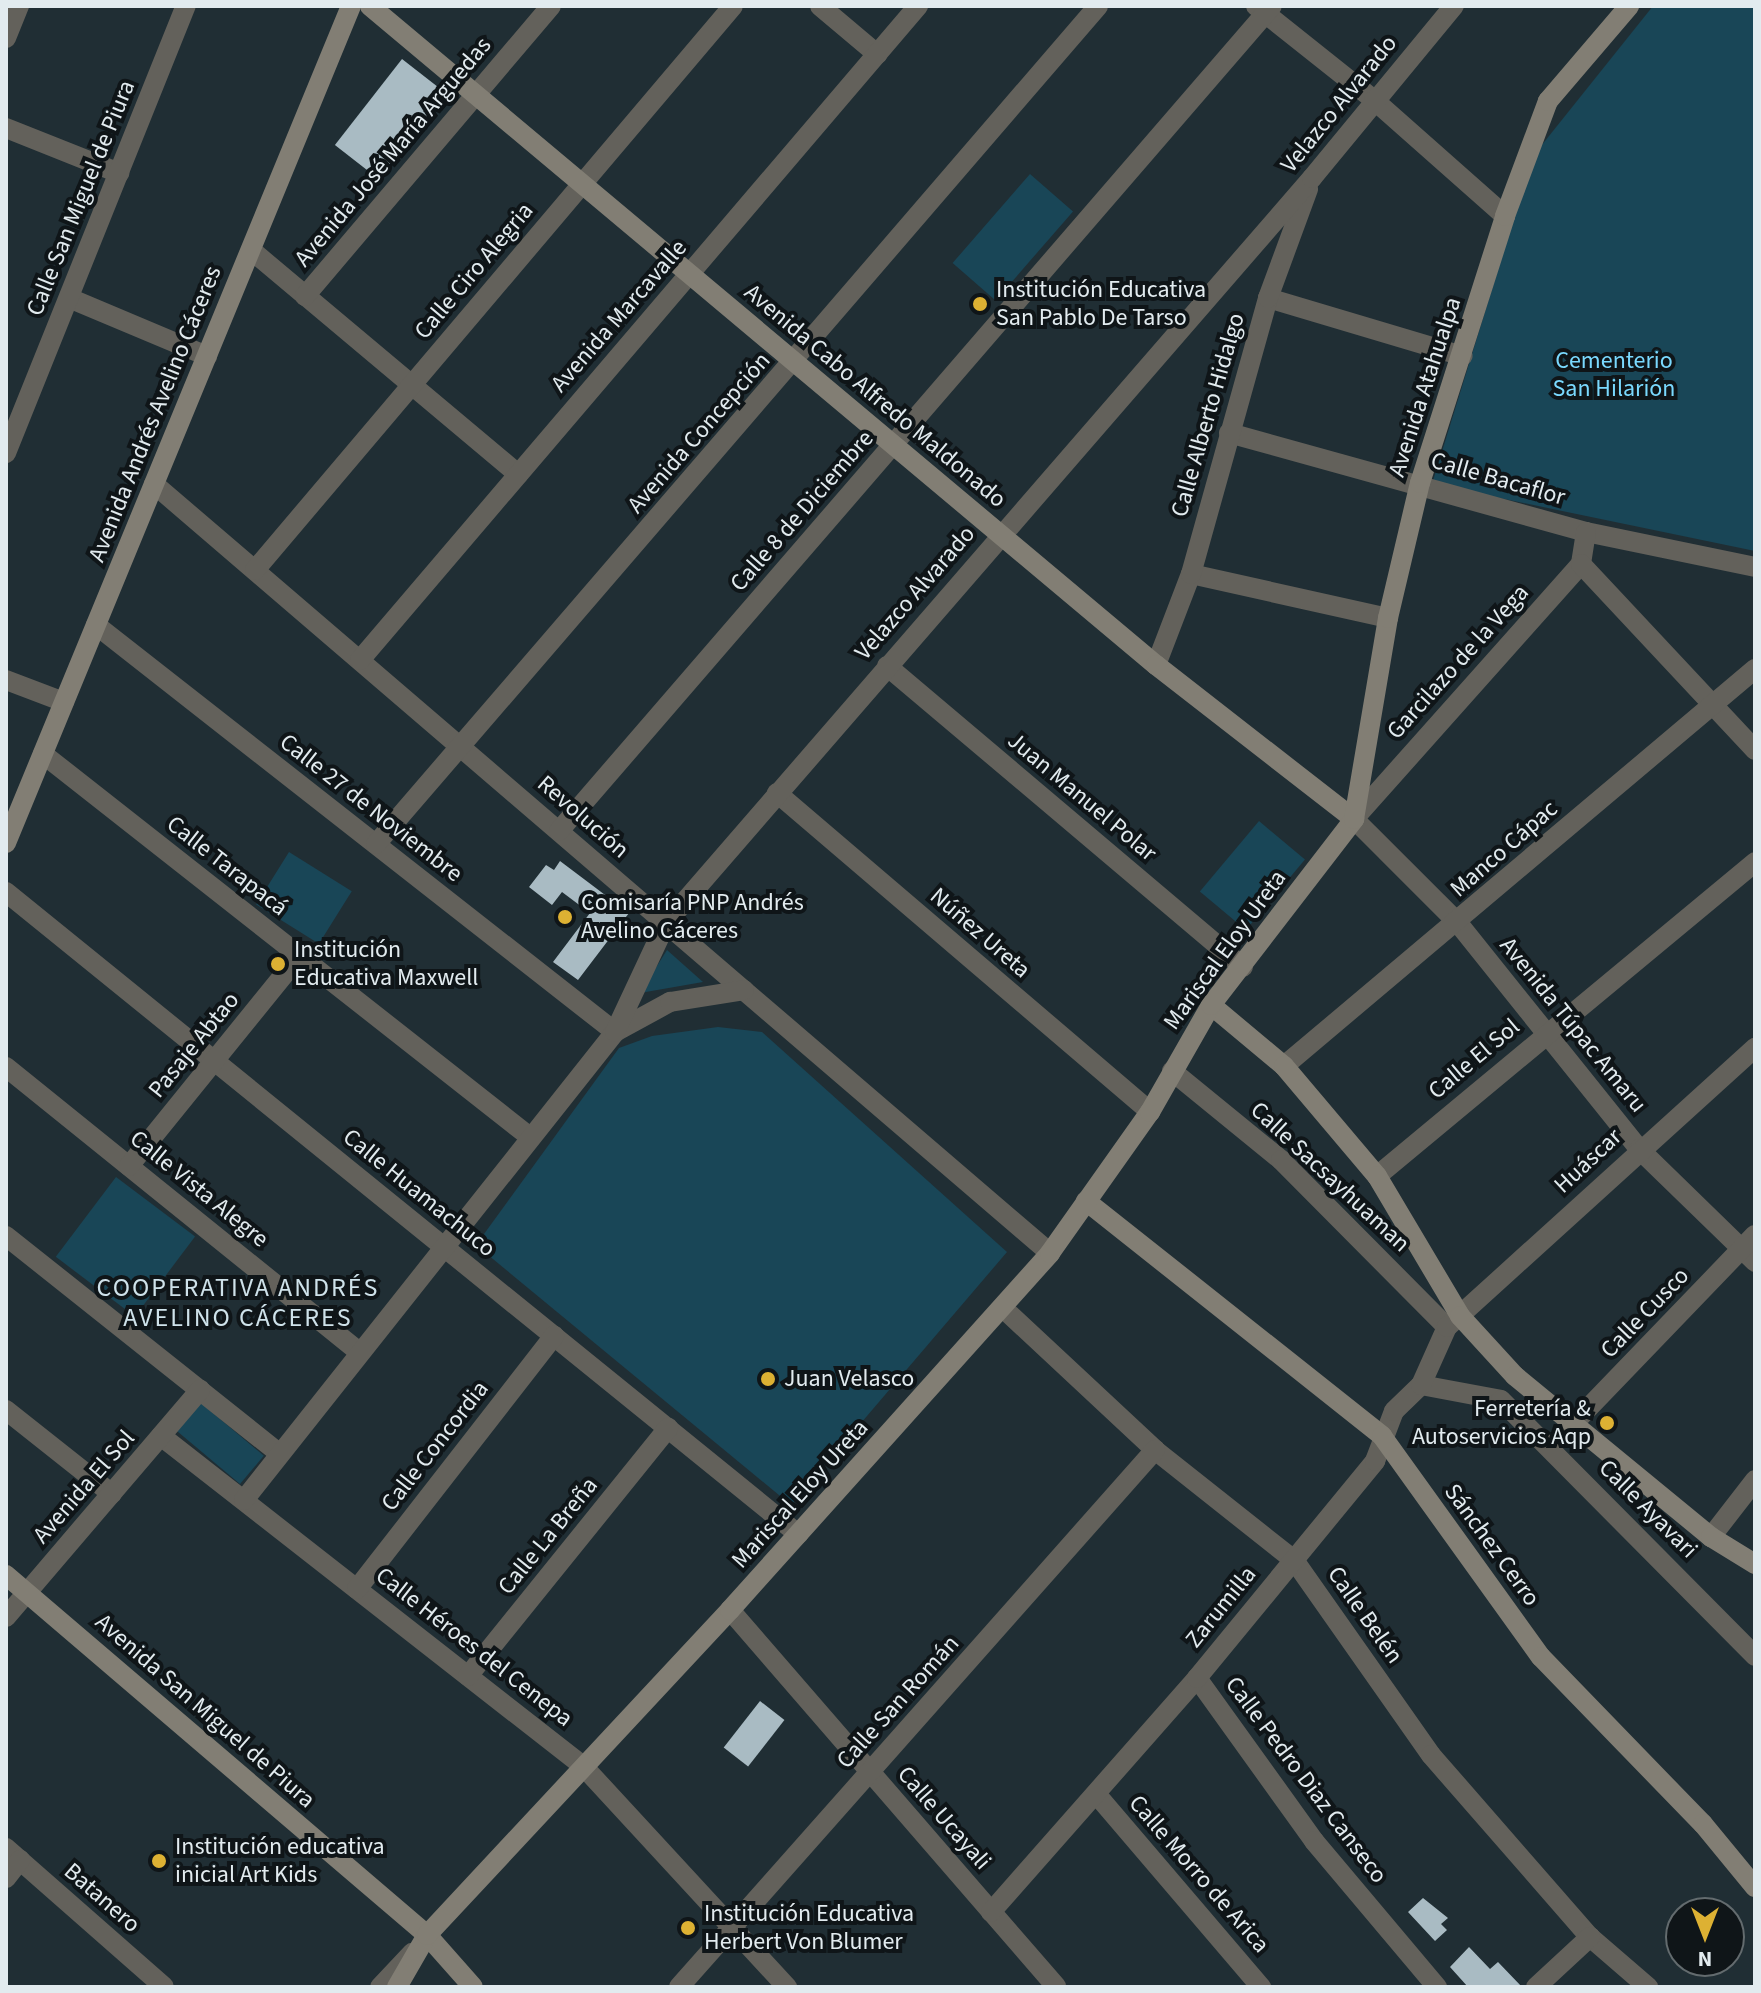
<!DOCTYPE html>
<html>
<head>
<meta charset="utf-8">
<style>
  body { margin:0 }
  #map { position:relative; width:1761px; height:1993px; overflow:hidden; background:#202e34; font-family:"Source Sans 3",sans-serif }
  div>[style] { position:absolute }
  .green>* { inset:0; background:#194657; transform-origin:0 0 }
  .building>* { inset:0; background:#a9bbc3; transform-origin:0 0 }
  .street>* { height:20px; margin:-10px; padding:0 10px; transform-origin:10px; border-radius:10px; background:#63615b }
  .secondary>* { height:20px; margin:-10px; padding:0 10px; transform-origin:10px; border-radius:10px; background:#827e74 }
  .dots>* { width:22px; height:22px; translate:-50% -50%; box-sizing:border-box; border:4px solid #0f1518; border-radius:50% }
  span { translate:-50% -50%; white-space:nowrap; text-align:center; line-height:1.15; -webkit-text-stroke:8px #0f1518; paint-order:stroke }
  .street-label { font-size:24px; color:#e2ebef }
  .poi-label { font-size:24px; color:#e2ebef }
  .left { translate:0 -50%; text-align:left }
  .right { translate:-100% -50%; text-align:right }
  .park-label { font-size:24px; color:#7ad9fe }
  .neighbourhood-label { font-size:26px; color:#cfe2ea; letter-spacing:2px }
  .frame { position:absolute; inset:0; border:8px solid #e2ebef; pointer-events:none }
  .north { position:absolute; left:1665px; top:1897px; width:80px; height:80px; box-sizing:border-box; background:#0f1518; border:2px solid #636b6e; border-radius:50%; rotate:180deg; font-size:22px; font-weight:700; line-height:32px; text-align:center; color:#e2ebef }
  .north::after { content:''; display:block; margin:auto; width:28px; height:36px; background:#ddb133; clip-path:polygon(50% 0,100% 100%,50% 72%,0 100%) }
</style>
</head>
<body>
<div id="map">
  <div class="green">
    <div style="clip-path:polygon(1653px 6px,1755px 6px,1755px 551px,1432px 484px,1533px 156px)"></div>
    <div style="left:1030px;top:174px;width:57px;height:118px;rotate:41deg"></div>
    <div style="left:1259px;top:821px;width:60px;height:92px;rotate:40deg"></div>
    <div style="left:289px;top:852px;width:74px;height:62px;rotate:32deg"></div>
    <div style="clip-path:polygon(667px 950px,703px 982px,640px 993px)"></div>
    <div style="clip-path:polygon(718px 1027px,762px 1032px,1007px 1252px,791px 1505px,476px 1245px,619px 1048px,652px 1036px)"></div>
    <div style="left:116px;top:1177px;width:99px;height:100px;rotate:37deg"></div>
    <div style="left:201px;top:1403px;width:82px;height:37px;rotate:40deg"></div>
  </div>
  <div class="building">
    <div style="left:402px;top:59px;width:55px;height:109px;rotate:38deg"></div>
    <div style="clip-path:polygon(560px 861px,629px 913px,578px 980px,553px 962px,590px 913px,562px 892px,552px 905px,529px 887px,546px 865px,554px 870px)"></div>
    <div style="left:760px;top:1701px;width:31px;height:59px;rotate:38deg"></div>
    <div style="clip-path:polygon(1423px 1898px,1448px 1918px,1441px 1924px,1447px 1930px,1435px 1941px,1408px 1912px)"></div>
    <div style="clip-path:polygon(1469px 1947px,1490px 1969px,1498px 1962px,1522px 1987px,1468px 1987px,1450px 1967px)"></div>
  </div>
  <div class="street">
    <div style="left:820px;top:6px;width:75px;rotate:40.1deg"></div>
    <div style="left:1256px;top:6px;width:151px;rotate:38.5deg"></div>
    <div style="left:1374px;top:100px;width:175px;rotate:41.5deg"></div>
    <div style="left:6px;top:38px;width:35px;rotate:-68deg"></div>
    <div style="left:6px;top:128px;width:122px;rotate:21.7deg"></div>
    <div style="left:251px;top:250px;width:349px;rotate:40deg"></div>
    <div style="left:305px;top:296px;width:380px;rotate:-49.7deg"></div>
    <div style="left:69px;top:298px;width:150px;rotate:22.8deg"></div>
    <div style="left:1268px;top:298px;width:203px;rotate:16.6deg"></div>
    <div style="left:1229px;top:433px;width:370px;rotate:15.5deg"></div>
    <div style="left:1586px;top:532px;width:173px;rotate:11.7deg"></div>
    <div style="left:6px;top:453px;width:482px;rotate:-68.1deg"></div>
    <div style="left:154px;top:484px;width:1181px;rotate:40.64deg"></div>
    <div style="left:1586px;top:532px;width:32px;rotate:99deg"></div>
    <div style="left:1581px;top:564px;width:341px;rotate:131.7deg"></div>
    <div style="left:1354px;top:819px;width:147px;rotate:45deg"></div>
    <div style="left:1458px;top:923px;width:290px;rotate:51.3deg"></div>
    <div style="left:1639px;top:1149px;width:162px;rotate:44.2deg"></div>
    <div style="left:1581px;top:564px;width:255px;rotate:46.9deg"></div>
    <div style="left:255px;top:570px;width:739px;rotate:-49.72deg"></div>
    <div style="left:1191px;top:574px;width:202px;rotate:12.6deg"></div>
    <div style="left:96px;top:625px;width:660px;rotate:38.1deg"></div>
    <div style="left:615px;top:1032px;width:63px;rotate:-28.6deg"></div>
    <div style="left:670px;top:1002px;width:75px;rotate:-9.2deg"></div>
    <div style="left:360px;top:660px;width:860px;rotate:-49.53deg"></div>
    <div style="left:1156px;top:665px;width:97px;rotate:-69deg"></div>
    <div style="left:1191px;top:574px;width:287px;rotate:-74.4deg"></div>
    <div style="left:1268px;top:298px;width:116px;rotate:-69.8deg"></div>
    <div style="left:887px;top:666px;width:466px;rotate:40.2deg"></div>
    <div style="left:6px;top:680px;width:62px;rotate:20.8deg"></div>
    <div style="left:43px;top:754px;width:620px;rotate:38.18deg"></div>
    <div style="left:777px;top:793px;width:491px;rotate:40.5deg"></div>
    <div style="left:559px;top:831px;width:1090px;rotate:-49.17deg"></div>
    <div style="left:376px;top:844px;width:1106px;rotate:-49.25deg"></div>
    <div style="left:6px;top:892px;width:1020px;rotate:39.03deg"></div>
    <div style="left:1284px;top:1066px;width:616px;rotate:-40.13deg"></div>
    <div style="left:6px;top:1067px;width:454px;rotate:38.9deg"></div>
    <div style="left:1172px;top:1071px;width:141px;rotate:39.2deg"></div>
    <div style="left:1281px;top:1160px;width:235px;rotate:45.2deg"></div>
    <div style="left:129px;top:1166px;width:270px;rotate:-51deg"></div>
    <div style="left:1377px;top:1176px;width:491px;rotate:-39.7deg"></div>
    <div style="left:6px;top:1236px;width:349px;rotate:38.5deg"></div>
    <div style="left:1004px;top:1309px;width:207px;rotate:43deg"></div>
    <div style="left:1155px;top:1450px;width:177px;rotate:38.4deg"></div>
    <div style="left:1294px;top:1560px;width:238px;rotate:54.9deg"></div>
    <div style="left:1431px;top:1755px;width:242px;rotate:48.9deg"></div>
    <div style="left:1590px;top:1937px;width:77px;rotate:40.8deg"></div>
    <div style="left:1421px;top:1385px;width:81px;rotate:10.6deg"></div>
    <div style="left:1501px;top:1400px;width:361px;rotate:45.2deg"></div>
    <div style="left:6px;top:1410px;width:135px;rotate:38.4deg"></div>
    <div style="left:1571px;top:1426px;width:265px;rotate:-46.1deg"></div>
    <div style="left:161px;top:1436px;width:536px;rotate:38.03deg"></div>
    <div style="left:583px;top:1766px;width:301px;rotate:47.3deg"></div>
    <div style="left:244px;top:1500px;width:597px;rotate:-51.59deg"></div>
    <div style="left:615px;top:1032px;width:120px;rotate:-64.9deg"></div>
    <div style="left:666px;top:923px;width:986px;rotate:-49.07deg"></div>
    <div style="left:1312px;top:178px;width:223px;rotate:-50.5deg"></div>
    <div style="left:1711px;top:1537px;width:72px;rotate:-52.3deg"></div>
    <div style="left:357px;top:1589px;width:321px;rotate:-52.1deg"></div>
    <div style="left:730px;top:1610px;width:498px;rotate:49.1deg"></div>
    <div style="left:6px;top:1617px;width:299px;rotate:-49.5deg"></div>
    <div style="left:468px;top:1676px;width:319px;rotate:-51.1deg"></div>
    <div style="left:1197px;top:1678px;width:201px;rotate:54.3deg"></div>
    <div style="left:1314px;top:1841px;width:191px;rotate:49.9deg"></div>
    <div style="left:1097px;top:1795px;width:253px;rotate:49.5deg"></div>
    <div style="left:6px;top:1848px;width:210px;rotate:41.3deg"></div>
    <div style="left:6px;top:1878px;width:23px;rotate:-52deg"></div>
    <div style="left:991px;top:1912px;width:312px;rotate:-48.6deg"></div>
    <div style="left:1197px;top:1678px;width:281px;rotate:-50.6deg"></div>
    <div style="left:1375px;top:1461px;width:53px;rotate:-69.2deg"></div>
    <div style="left:1394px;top:1411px;width:37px;rotate:-44deg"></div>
    <div style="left:1421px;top:1385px;width:64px;rotate:-65.9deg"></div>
    <div style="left:1447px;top:1327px;width:416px;rotate:-42.2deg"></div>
    <div style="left:380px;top:1987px;width:47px;rotate:-46.7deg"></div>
    <div style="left:679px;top:1987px;width:718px;rotate:-48.45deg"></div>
    <div style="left:1536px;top:1987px;width:74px;rotate:-42.8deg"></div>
  </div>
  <div class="secondary">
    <div style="left:370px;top:6px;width:1026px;rotate:39.98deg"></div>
    <div style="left:1156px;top:665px;width:251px;rotate:37.9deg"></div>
    <div style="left:6px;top:843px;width:905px;rotate:-67.6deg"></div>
    <div style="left:1211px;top:1005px;width:95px;rotate:39.9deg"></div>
    <div style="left:1284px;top:1066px;width:144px;rotate:49.8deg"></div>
    <div style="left:1377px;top:1176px;width:163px;rotate:59.3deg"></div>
    <div style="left:1460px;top:1316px;width:81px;rotate:47.5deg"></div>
    <div style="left:1515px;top:1376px;width:254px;rotate:39.4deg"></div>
    <div style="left:1711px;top:1537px;width:52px;rotate:31.5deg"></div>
    <div style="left:1086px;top:1201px;width:378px;rotate:38.4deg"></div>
    <div style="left:1382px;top:1436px;width:272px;rotate:54.3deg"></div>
    <div style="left:1541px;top:1657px;width:233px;rotate:45.9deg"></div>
    <div style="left:1703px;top:1824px;width:82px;rotate:50.5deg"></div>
    <div style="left:6px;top:1575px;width:554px;rotate:40.53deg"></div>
    <div style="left:427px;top:1935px;width:69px;rotate:48.5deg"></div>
    <div style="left:397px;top:1987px;width:60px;rotate:-60deg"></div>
    <div style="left:427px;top:1935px;width:444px;rotate:-47deg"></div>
    <div style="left:730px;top:1610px;width:479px;rotate:-48.1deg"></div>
    <div style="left:1050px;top:1253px;width:173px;rotate:-54.7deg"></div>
    <div style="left:1150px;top:1112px;width:123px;rotate:-60.3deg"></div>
    <div style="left:1211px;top:1005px;width:235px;rotate:-52.4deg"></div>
    <div style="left:1354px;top:819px;width:204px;rotate:-80.4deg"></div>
    <div style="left:1388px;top:618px;width:139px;rotate:-76.7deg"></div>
    <div style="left:1420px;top:483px;width:280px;rotate:-72.3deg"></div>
    <div style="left:1505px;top:216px;width:123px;rotate:-69.5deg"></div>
    <div style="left:1548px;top:101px;width:125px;rotate:-49.5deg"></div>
  </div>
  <div class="dots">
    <div style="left:980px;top:304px;background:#ddb133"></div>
    <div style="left:565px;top:917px;background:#ddb133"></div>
    <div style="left:278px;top:964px;background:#ddb133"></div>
    <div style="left:768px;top:1379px;background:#ddb133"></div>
    <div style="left:1607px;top:1423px;background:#ddb133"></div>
    <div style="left:159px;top:1861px;background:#ddb133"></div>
    <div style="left:688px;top:1928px;background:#ddb133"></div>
  </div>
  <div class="street-label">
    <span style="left:1339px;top:104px;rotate:-51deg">Velazco Alvarado</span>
    <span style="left:393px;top:152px;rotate:-50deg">Avenida José María Arguedas</span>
    <span style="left:81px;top:198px;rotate:-68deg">Calle San Miguel de Piura</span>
    <span style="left:474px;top:271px;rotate:-50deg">Calle Ciro Alegria</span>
    <span style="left:619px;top:316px;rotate:-49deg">Avenida Marcavalle</span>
    <span style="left:1425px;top:387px;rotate:-72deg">Avenida Atahualpa</span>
    <span style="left:875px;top:396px;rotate:40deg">Avenida Cabo Alfredo Maldonado</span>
    <span style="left:155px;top:414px;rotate:-68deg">Avenida Andrés Avelino Cáceres</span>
    <span style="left:1208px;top:415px;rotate:-74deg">Calle Alberto Hidalgo</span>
    <span style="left:699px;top:433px;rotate:-49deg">Avenida Concepción</span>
    <span style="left:1498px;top:479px;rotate:16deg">Calle Bacaflor</span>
    <span style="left:802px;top:511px;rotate:-49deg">Calle 8 de Diciembre</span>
    <span style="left:915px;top:593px;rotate:-49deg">Velazco Alvarado</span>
    <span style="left:1458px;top:662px;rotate:-48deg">Garcilazo de la Vega</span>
    <span style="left:1082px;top:797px;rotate:40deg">Juan Manuel Polar</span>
    <span style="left:371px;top:808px;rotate:38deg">Calle 27 de Noviembre</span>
    <span style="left:583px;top:817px;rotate:41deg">Revolución</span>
    <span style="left:1504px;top:849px;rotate:-41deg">Manco Cápac</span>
    <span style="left:227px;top:866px;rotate:38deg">Calle Tarapacá</span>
    <span style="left:980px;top:933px;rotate:41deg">Núñez Ureta</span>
    <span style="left:1225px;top:950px;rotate:-54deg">Mariscal Eloy Ureta</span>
    <span style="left:1573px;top:1025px;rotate:51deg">Avenida Túpac Amaru</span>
    <span style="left:194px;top:1045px;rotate:-51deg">Pasaje Abtao</span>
    <span style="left:1474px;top:1059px;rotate:-40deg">Calle El Sol</span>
    <span style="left:1588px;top:1161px;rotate:-43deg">Huáscar</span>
    <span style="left:1330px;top:1177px;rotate:43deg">Calle Sacsayhuaman</span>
    <span style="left:199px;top:1189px;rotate:39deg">Calle Vista Alegre</span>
    <span style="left:419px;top:1193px;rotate:39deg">Calle Huamachuco</span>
    <span style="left:1645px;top:1313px;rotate:-46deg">Calle Cusco</span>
    <span style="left:435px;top:1446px;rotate:-52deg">Calle Concordia</span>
    <span style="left:84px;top:1487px;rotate:-49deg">Avenida El Sol</span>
    <span style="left:800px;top:1494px;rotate:-48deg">Mariscal Eloy Ureta</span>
    <span style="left:1648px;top:1509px;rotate:45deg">Calle Ayavari</span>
    <span style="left:548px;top:1536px;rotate:-51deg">Calle La Breña</span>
    <span style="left:1492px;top:1545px;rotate:54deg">Sánchez Cerro</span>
    <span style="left:1221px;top:1607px;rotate:-51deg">Zarumilla</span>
    <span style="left:1365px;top:1615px;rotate:55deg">Calle Belén</span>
    <span style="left:474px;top:1647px;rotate:38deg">Calle Héroes del Cenepa</span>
    <span style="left:898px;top:1702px;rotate:-48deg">Calle San Román</span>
    <span style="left:205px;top:1711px;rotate:41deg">Avenida San Miguel de Piura</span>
    <span style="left:1306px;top:1780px;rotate:53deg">Calle Pedro Diaz Canseco</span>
    <span style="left:944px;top:1818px;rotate:49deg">Calle Ucayali</span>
    <span style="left:1199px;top:1874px;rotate:49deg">Calle Morro de Arica</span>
    <span style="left:102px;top:1898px;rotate:41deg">Batanero</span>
  </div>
  <div class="poi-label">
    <span class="left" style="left:996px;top:304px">Institución Educativa<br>San Pablo De Tarso</span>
    <span class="left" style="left:581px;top:917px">Comisaría PNP Andrés<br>Avelino Cáceres</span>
    <span class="left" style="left:294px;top:964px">Institución<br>Educativa Maxwell</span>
    <span class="left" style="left:784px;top:1379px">Juan Velasco</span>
    <span class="right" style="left:1591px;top:1423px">Ferretería &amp;<br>Autoservicios Aqp</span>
    <span class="left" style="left:175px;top:1861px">Institución educativa<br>inicial Art Kids</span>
    <span class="left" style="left:704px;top:1928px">Institución Educativa<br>Herbert Von Blumer</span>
  </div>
  <div class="park-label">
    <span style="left:1614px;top:375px">Cementerio<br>San Hilarión</span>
  </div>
  <div class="neighbourhood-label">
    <span style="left:238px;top:1303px">COOPERATIVA ANDRÉS<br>AVELINO CÁCERES</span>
  </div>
  <div class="frame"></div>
  <div class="north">N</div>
</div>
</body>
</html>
